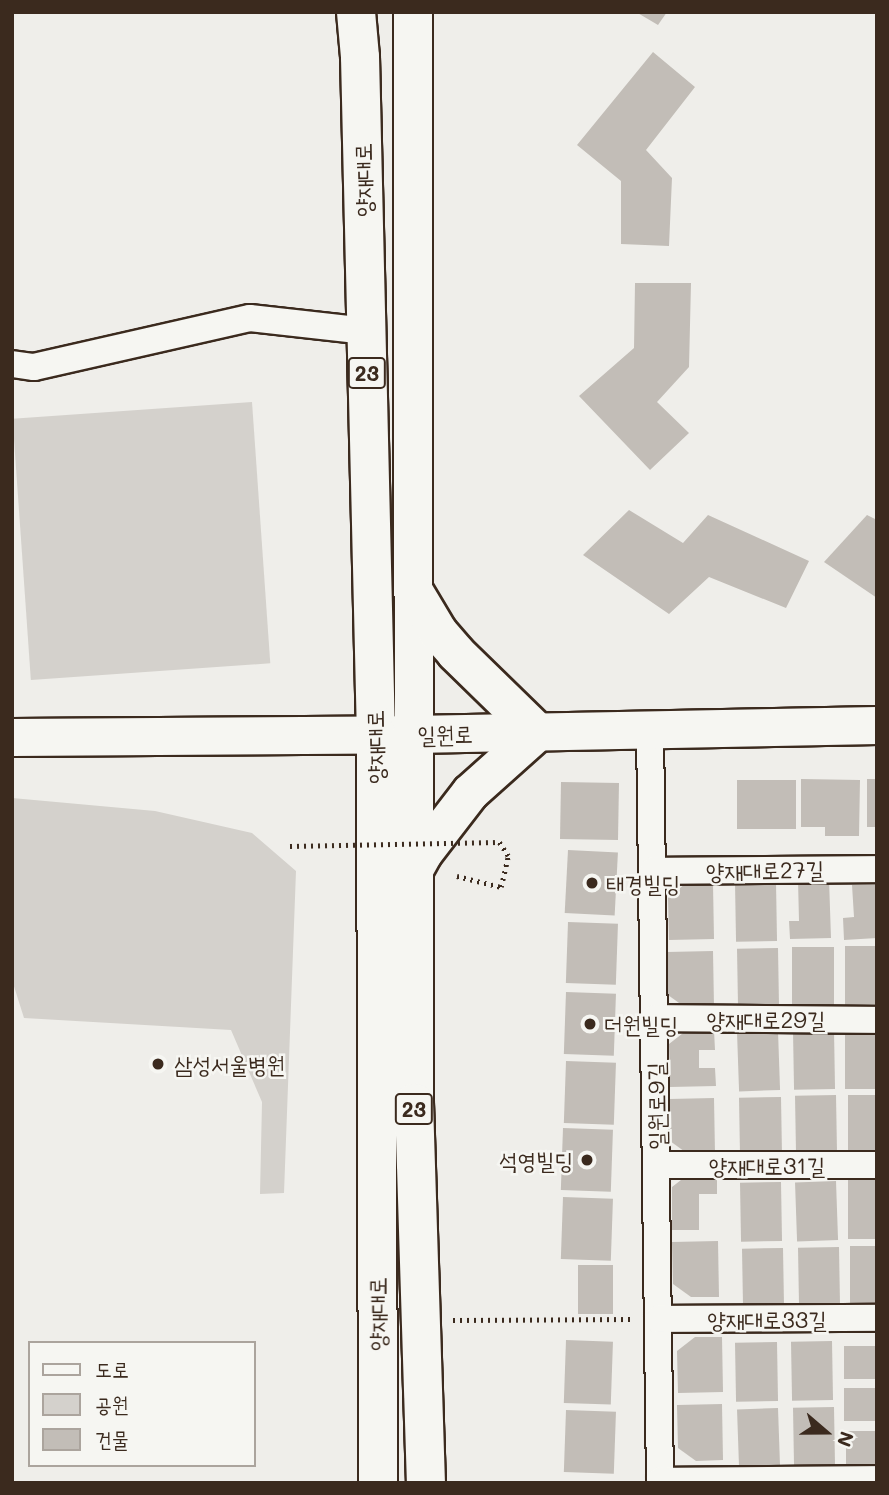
<!DOCTYPE html>
<html>
<head>
<meta charset="utf-8">
<style>
  body { margin:0 }
  #map { position:relative; width:889px; height:1495px; overflow:hidden; background:#efeeea; font-family:Mali,"Poor Story",sans-serif }
  div>[style] { position:absolute }
  .green>* { inset:0; background:#d4d1cc; transform-origin:0 0 }
  .building>* { inset:0; background:#c2bdb7; transform-origin:0 0 }
  .path>* { height:4.5px; margin-top:-2.25px; transform-origin:0; background:repeating-linear-gradient(90deg,#3b2a1e 0 2px,transparent 0 7px) }
  .roads { filter:drop-shadow(2px 0 #3b2a1e) drop-shadow(-2px 0 #3b2a1e) drop-shadow(0 2px #3b2a1e) drop-shadow(0 -2px #3b2a1e) }
  .street>* { height:26px; margin:-13px; padding:0 13px; transform-origin:13px; border-radius:13px; background:#f6f6f2 }
  .secondary>* { height:37px; margin:-18.5px; padding:0 18.5px; transform-origin:18.5px; border-radius:18.5px; background:#f6f6f2 }
  .primary>* { height:38px; margin:-19px; padding:0 19px; transform-origin:19px; border-radius:19px; background:#f6f6f2 }
  .path-bridge>* { height:4.5px; margin-top:-2.25px; transform-origin:0; background:repeating-linear-gradient(90deg,#3b2a1e 0 2px,transparent 0 7px) }
  .dots>* { width:19px; height:19px; translate:-50% -50%; box-sizing:border-box; border:4px solid #f6f6f2; border-radius:50% }
  span { translate:-50% -50%; white-space:nowrap; text-align:center; line-height:1.15; -webkit-text-stroke:5px #f6f6f2; paint-order:stroke }
  .shield-label span { padding:2px 5px; background:#f6f6f2; border:2px solid; border-radius:5px; -webkit-text-stroke-width:0 }
  .shield-label { font-size:21px; color:#3b2a1e; font-weight:700 }
  .street-label { font-size:23px; color:#3b2a1e }
  .poi-label { font-size:23px; color:#3b2a1e }
  .left { translate:0 -50%; text-align:left }
  .right { translate:-100% -50%; text-align:right }
  .frame { position:absolute; inset:0; border:14px solid #3b2a1e; pointer-events:none }
  .legend { position:absolute; left:28px; top:1341px; width:228px; height:126px; box-sizing:border-box; background:#f6f6f2; border:2px solid #aba49d; margin:0; padding:9px 12px; list-style:none; font-size:21px; color:#3b2a1e }
  .legend li { display:flex; align-items:center; gap:14px; height:35px }
  .legend b { width:35px; border:2px solid #aba49d }
  .north { position:absolute; left:791px; top:1397px; width:70px; height:70px; -webkit-text-stroke:5px #f6f6f2; paint-order:stroke; rotate:110deg; font-size:19px; font-weight:700; line-height:28px; text-align:center; color:#3b2a1e }
  .north::after { content:''; display:block; margin:auto; width:24px; height:32px; background:#3b2a1e; clip-path:polygon(50% 0,100% 100%,50% 72%,0 100%) }
</style>
</head>
<body>
<div id="map">
  <div class="green">
    <div style="left:252px;top:402px;width:262px;height:240px;rotate:86deg"></div>
    <div style="clip-path:polygon(12px 798px,155px 811px,252px 833px,296px 871px,284px 1193px,260px 1194px,262px 1102px,231px 1030px,24px 1018px,12px 980px)"></div>
  </div>
  <div class="building">
    <div style="clip-path:polygon(636px 12px,667px 12px,658px 25px)"></div>
    <div style="clip-path:polygon(653px 52px,695px 87px,646px 150px,672px 178px,669px 246px,621px 244px,621px 181px,577px 145px)"></div>
    <div style="clip-path:polygon(635px 283px,691px 283px,689px 367px,657px 402px,689px 433px,650px 470px,579px 396px,634px 348px)"></div>
    <div style="clip-path:polygon(629px 510px,683px 543px,708px 515px,809px 561px,786px 608px,709px 577px,669px 614px,583px 555px)"></div>
    <div style="clip-path:polygon(867px 515px,877px 520px,877px 598px,824px 562px)"></div>
    <div style="clip-path:polygon(801px 779px,860px 780px,859px 836px,825px 836px,825px 827px,801px 827px)"></div>
    <div style="left:867px;top:779px;width:10px;height:48px"></div>
    <div style="left:737px;top:780px;width:59px;height:49px"></div>
    <div style="left:561px;top:782px;width:58px;height:57px;rotate:1deg"></div>
    <div style="left:568px;top:850px;width:50px;height:63px;rotate:3deg"></div>
    <div style="clip-path:polygon(829px 879px,831px 938px,790px 939px,789px 921px,799px 921px,798px 880px)"></div>
    <div style="left:776px;top:882px;width:59px;height:41px;rotate:89deg"></div>
    <div style="clip-path:polygon(685px 884px,713px 884px,714px 939px,669px 940px,668px 898px)"></div>
    <div style="clip-path:polygon(877px 884px,877px 938px,844px 940px,843px 918px,854px 917px,852px 885px)"></div>
    <div style="left:568px;top:922px;width:50px;height:61px;rotate:2deg"></div>
    <div style="left:877px;top:946px;width:59px;height:32px;rotate:90deg"></div>
    <div style="left:792px;top:947px;width:42px;height:59px"></div>
    <div style="left:778px;top:948px;width:59px;height:41px;rotate:89deg"></div>
    <div style="clip-path:polygon(713px 951px,714px 1007px,686px 1008px,668px 995px,667px 952px)"></div>
    <div style="left:566px;top:992px;width:50px;height:62px;rotate:2deg"></div>
    <div style="left:845px;top:1029px;width:32px;height:60px"></div>
    <div style="clip-path:polygon(687px 1030px,714px 1030px,715px 1050px,699px 1050px,699px 1068px,715px 1068px,716px 1086px,670px 1087px,669px 1044px)"></div>
    <div style="left:834px;top:1030px;width:59px;height:41px;rotate:89deg"></div>
    <div style="left:778px;top:1031px;width:59px;height:41px;rotate:88deg"></div>
    <div style="left:566px;top:1061px;width:50px;height:62px;rotate:2deg"></div>
    <div style="left:836px;top:1095px;width:60px;height:41px;rotate:89deg"></div>
    <div style="left:877px;top:1095px;width:59px;height:29px;rotate:90deg"></div>
    <div style="left:781px;top:1097px;width:59px;height:42px;rotate:89deg"></div>
    <div style="clip-path:polygon(714px 1098px,715px 1154px,688px 1154px,670px 1141px,669px 1099px)"></div>
    <div style="left:563px;top:1128px;width:50px;height:62px;rotate:2deg"></div>
    <div style="clip-path:polygon(690px 1173px,717px 1174px,717px 1194px,699px 1194px,699px 1230px,672px 1230px,672px 1187px)"></div>
    <div style="left:877px;top:1180px;width:59px;height:29px;rotate:90deg"></div>
    <div style="left:836px;top:1181px;width:59px;height:41px;rotate:88deg"></div>
    <div style="left:781px;top:1182px;width:59px;height:41px;rotate:89deg"></div>
    <div style="left:563px;top:1197px;width:50px;height:62px;rotate:2deg"></div>
    <div style="clip-path:polygon(718px 1241px,719px 1297px,691px 1297px,673px 1284px,672px 1242px)"></div>
    <div style="left:877px;top:1246px;width:59px;height:27px;rotate:90deg"></div>
    <div style="left:839px;top:1247px;width:59px;height:41px;rotate:89deg"></div>
    <div style="left:783px;top:1248px;width:59px;height:41px;rotate:89deg"></div>
    <div style="left:578px;top:1265px;width:35px;height:49px"></div>
    <div style="clip-path:polygon(695px 1337px,722px 1337px,723px 1392px,678px 1393px,677px 1351px)"></div>
    <div style="left:566px;top:1340px;width:47px;height:63px;rotate:2deg"></div>
    <div style="left:832px;top:1341px;width:59px;height:41px;rotate:89deg"></div>
    <div style="left:777px;top:1342px;width:59px;height:42px;rotate:89deg"></div>
    <div style="left:844px;top:1346px;width:33px;height:33px"></div>
    <div style="left:844px;top:1388px;width:33px;height:33px"></div>
    <div style="clip-path:polygon(722px 1404px,723px 1460px,696px 1461px,678px 1448px,677px 1405px)"></div>
    <div style="left:834px;top:1407px;width:59px;height:41px;rotate:89deg"></div>
    <div style="left:778px;top:1408px;width:60px;height:41px;rotate:88deg"></div>
    <div style="left:566px;top:1410px;width:50px;height:62px;rotate:2deg"></div>
    <div style="left:877px;top:1431px;width:33px;height:31px;rotate:90deg"></div>
  </div>
  <div class="path">
    <div style="left:457px;top:876px;width:45px;rotate:14deg"></div>
    <div style="left:501px;top:887px;width:32px;rotate:-77deg"></div>
    <div style="left:508px;top:856px;width:17px;rotate:-123deg"></div>
    <div style="left:453px;top:1320px;width:180px;rotate:-0.3deg"></div>
  </div>
  <div class="roads">
    <div class="street">
      <div style="left:12px;top:364px;width:22px;rotate:8deg"></div>
      <div style="left:34px;top:367px;width:221px;rotate:-12.8deg"></div>
      <div style="left:250px;top:318px;width:117px;rotate:6.4deg"></div>
      <div style="left:650px;top:730px;width:753px;rotate:89.24deg"></div>
      <div style="left:653px;top:871px;width:224px;rotate:-0.5deg"></div>
      <div style="left:655px;top:1018px;width:222px;rotate:0.5deg"></div>
      <div style="left:656px;top:1165px;width:221px"></div>
      <div style="left:658px;top:1319px;width:219px;rotate:-0.3deg"></div>
      <div style="left:660px;top:1481px;width:217px;rotate:-0.5deg"></div>
    </div>
    <div class="secondary">
      <div style="left:12px;top:737px;width:400px;rotate:-0.4deg"></div>
      <div style="left:412px;top:734px;width:465px;rotate:-1.1deg"></div>
      <div style="left:412px;top:873px;width:23px;rotate:-61deg"></div>
      <div style="left:423px;top:853px;width:77px;rotate:-52.4deg"></div>
      <div style="left:470px;top:792px;width:90px;rotate:-41.8deg"></div>
    </div>
    <div class="primary">
      <div style="left:356px;top:12px;width:45px;rotate:84.9deg"></div>
      <div style="left:360px;top:57px;width:677px;rotate:88.65deg"></div>
      <div style="left:376px;top:734px;width:749px;rotate:89.85deg"></div>
      <div style="left:413px;top:12px;width:1091px;rotate:89.95deg"></div>
      <div style="left:414px;top:1103px;width:380px;rotate:88.2deg"></div>
      <div style="left:413px;top:590px;width:49px;rotate:59.2deg"></div>
      <div style="left:438px;top:632px;width:28px;rotate:49deg"></div>
      <div style="left:456px;top:653px;width:113px;rotate:44.3deg"></div>
    </div>
  </div>
  <div class="path-bridge">
    <div style="left:290px;top:846px;width:209px;rotate:-1.1deg"></div>
  </div>
  <div class="dots">
    <div style="left:592px;top:883px;background:#3b2a1e"></div>
    <div style="left:590px;top:1024px;background:#3b2a1e"></div>
    <div style="left:158px;top:1064px;background:#3b2a1e"></div>
    <div style="left:587px;top:1160px;background:#3b2a1e"></div>
  </div>
  <div class="shield-label">
    <span style="left:367px;top:373px">23</span>
    <span style="left:414px;top:1109px">23</span>
  </div>
  <div class="street-label">
    <span style="left:363px;top:180px;rotate:-91deg">양재대로</span>
    <span style="left:445px;top:734px;rotate:-1deg">일원로</span>
    <span style="left:375px;top:747px;rotate:-91deg">양재대로</span>
    <span style="left:765px;top:870px;rotate:-1deg">양재대로27길</span>
    <span style="left:766px;top:1019px">양재대로29길</span>
    <span style="left:656px;top:1106px;rotate:-91deg">일원로9길</span>
    <span style="left:767px;top:1165px">양재대로31길</span>
    <span style="left:377px;top:1314px;rotate:-90deg">양재대로</span>
    <span style="left:767px;top:1319px">양재대로33길</span>
  </div>
  <div class="poi-label">
    <span class="left" style="left:606px;top:883px">태경빌딩</span>
    <span class="left" style="left:604px;top:1024px">더원빌딩</span>
    <span class="left" style="left:174px;top:1064px">삼성서울병원</span>
    <span class="right" style="left:573px;top:1160px">석영빌딩</span>
  </div>
  <div class="frame"></div>
  <ul class="legend">
  <li><b style="height:9px;background:#f6f6f2"></b>도로</li>
  <li><b style="height:19px;background:#d4d1cc"></b>공원</li>
  <li><b style="height:19px;background:#c2bdb7"></b>건물</li>
  </ul>
  <div class="north">N</div>
</div>
</body>
</html>
